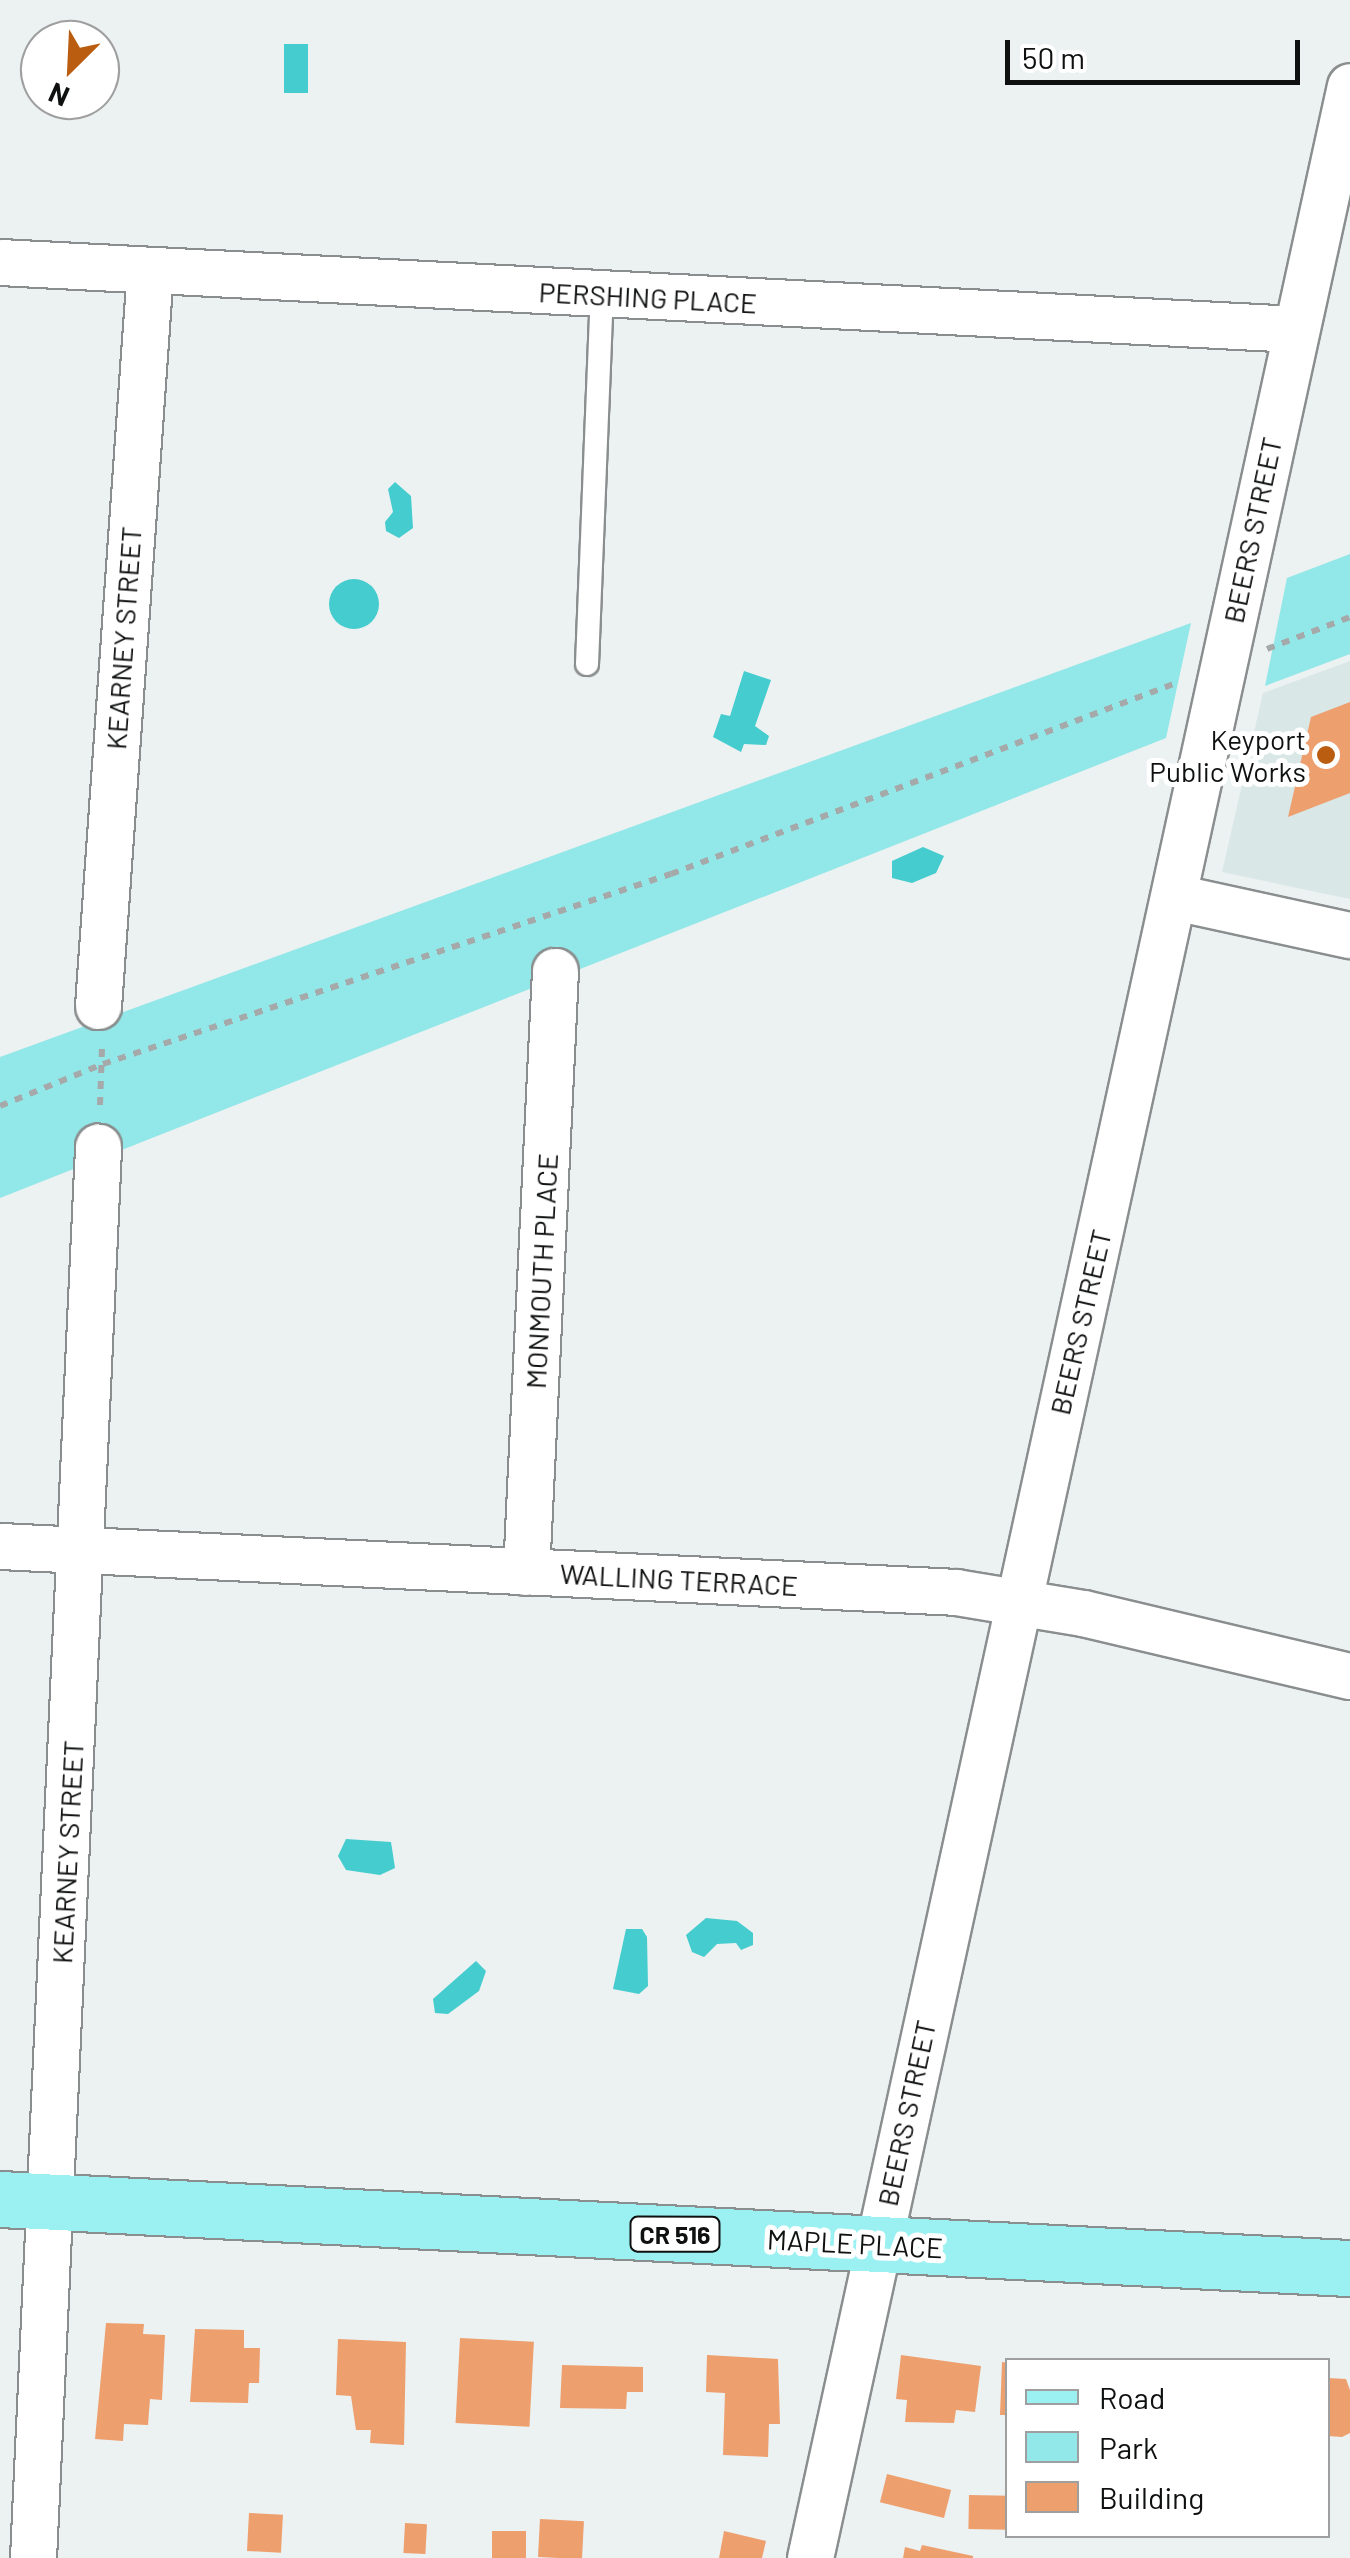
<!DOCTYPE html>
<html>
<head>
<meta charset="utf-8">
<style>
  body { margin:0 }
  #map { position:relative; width:1350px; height:2558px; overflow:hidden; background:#ecf1f1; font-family:Barlow,sans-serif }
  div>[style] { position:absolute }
  .built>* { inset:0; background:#d9e7e7 }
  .green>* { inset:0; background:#92e7e8 }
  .water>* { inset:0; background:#44ccce; transform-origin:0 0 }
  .round { border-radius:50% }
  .building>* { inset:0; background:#ee9f6e; transform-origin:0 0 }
  .path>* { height:6px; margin-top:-3px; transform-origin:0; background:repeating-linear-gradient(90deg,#a5a9a9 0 8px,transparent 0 16px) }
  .roads { filter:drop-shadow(2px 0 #8a8e8e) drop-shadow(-2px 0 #8a8e8e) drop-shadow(0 2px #8a8e8e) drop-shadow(0 -2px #8a8e8e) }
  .lane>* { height:22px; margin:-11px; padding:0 11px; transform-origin:11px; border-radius:11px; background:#fff }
  .street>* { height:45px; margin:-22.5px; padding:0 22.5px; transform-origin:22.5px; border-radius:22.5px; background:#fff }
  .primary>* { height:55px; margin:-27.5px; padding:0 27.5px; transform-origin:27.5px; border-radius:27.5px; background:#9bf1f2 }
  .dots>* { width:28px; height:28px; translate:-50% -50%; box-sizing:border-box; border:5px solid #fff; border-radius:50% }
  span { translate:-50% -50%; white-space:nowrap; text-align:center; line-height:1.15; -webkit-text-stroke:10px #fff; paint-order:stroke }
  .shield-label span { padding:2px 8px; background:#fff; border:2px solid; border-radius:8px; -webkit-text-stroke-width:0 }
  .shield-label { font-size:25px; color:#0f1010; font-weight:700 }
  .street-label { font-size:28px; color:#0f1010 }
  .poi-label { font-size:28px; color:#0f1010 }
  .right { translate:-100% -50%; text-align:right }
  .legend { position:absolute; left:1005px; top:2358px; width:325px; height:180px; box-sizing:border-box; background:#fff; border:2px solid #9f9f9f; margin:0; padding:12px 18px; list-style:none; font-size:30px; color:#0f1010 }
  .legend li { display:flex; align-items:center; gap:20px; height:50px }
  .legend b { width:50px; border:2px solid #9f9f9f }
  .north { position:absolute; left:20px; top:20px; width:100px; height:100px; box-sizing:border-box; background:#fff; border:2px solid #9f9f9f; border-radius:50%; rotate:204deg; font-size:28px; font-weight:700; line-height:40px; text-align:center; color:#0f1010 }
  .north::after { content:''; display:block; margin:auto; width:35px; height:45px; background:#bb5d10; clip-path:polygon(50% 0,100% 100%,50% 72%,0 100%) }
  .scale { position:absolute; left:1005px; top:40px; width:295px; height:45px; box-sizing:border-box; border:5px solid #0f1010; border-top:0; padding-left:12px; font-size:30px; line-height:35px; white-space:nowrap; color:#0f1010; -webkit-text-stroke:8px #fff; paint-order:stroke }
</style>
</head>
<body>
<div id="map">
  <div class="built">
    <div style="clip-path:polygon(1350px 661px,1350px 899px,1222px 872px,1263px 693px)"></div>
  </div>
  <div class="green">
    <div style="clip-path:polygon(1350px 554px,1350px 654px,1265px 686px,1287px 578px)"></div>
    <div style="clip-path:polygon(1191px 623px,1166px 738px,0 1198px,0 1057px)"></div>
  </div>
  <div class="water">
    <div style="left:284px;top:44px;width:24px;height:49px"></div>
    <div style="clip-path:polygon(395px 482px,411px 496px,413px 528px,399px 538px,386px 531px,385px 522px,393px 512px,388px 489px)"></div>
    <div class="round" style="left:329px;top:579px;width:50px;height:50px"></div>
    <div style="clip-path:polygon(744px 671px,771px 680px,755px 726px,769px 736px,766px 745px,744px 744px,741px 752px,713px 737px,721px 714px,730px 716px)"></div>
    <div style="clip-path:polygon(923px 847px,944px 856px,936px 873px,912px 883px,892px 878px,892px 861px)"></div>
    <div style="clip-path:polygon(346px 1839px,391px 1842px,395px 1868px,380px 1875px,346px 1870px,338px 1856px)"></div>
    <div style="clip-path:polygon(706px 1918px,737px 1921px,753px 1933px,753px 1945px,741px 1950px,736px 1943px,717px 1944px,704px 1957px,692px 1952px,686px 1935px)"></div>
    <div style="clip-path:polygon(626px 1929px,642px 1929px,647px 1937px,648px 1986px,639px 1994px,613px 1989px)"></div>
    <div style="clip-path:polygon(476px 1961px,486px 1971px,479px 1991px,448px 2014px,435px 2013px,433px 1999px)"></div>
  </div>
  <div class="building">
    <div style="clip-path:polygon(1350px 702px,1350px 793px,1288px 817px,1311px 717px)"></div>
    <div style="clip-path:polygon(106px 2323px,144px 2324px,143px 2334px,165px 2335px,162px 2400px,150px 2399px,148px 2425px,124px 2424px,123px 2441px,95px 2439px)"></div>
    <div style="clip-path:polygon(195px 2329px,244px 2330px,244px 2348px,260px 2348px,259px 2383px,249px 2383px,248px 2403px,190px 2402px)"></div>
    <div style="left:460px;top:2338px;width:74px;height:85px;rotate:3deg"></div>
    <div style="clip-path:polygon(338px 2339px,406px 2342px,404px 2445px,370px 2443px,371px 2430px,356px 2430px,351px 2396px,336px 2395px)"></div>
    <div style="clip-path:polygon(707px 2355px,778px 2359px,780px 2424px,769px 2424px,768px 2457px,723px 2455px,725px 2393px,706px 2392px)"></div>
    <div style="clip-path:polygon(901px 2355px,981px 2366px,975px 2412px,956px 2410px,954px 2423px,905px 2422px,907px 2400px,896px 2399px)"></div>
    <div style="clip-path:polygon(1002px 2362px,1008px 2363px,1008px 2415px,1000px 2415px)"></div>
    <div style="clip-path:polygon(562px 2365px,643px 2367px,643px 2392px,627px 2392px,626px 2409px,560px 2408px)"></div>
    <div style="clip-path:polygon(1328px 2378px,1346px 2379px,1350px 2390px,1350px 2433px,1342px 2437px,1328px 2436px)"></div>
    <div style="left:887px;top:2474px;width:66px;height:29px;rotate:14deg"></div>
    <div style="left:969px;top:2495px;width:39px;height:34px;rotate:1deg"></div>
    <div style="left:249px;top:2513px;width:34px;height:38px;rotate:3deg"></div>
    <div style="left:540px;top:2519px;width:44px;height:38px;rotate:3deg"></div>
    <div style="left:405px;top:2523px;width:22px;height:30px;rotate:3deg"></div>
    <div style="left:492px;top:2531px;width:34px;height:27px"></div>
    <div style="clip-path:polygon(724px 2531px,766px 2541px,762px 2558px,719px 2558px)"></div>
    <div style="clip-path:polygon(922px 2545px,973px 2556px,973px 2558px,903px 2558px,905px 2547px,920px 2551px)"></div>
  </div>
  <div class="path">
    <div style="left:1267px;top:649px;width:89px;rotate:-21.1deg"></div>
    <div style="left:100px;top:1105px;width:58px;rotate:-88deg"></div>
    <div style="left:0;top:1106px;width:111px;rotate:-22.2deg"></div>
    <div style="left:103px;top:1064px;width:599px;rotate:-18.5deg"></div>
    <div style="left:671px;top:874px;width:540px;rotate:-20.72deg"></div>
  </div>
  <div class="roads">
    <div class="lane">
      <div style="left:587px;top:664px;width:370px;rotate:-87.7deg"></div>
    </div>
    <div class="street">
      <div style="left:0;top:262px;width:1298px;rotate:2.96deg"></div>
      <div style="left:1175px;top:897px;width:179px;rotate:12.3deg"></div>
      <div style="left:98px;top:1006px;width:738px;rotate:-85.96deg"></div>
      <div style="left:0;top:1546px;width:957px;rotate:2.75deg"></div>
      <div style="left:956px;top:1592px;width:129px;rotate:9.4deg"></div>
      <div style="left:1083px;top:1613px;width:274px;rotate:13.3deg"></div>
      <div style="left:526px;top:1572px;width:602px;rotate:-87.24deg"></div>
      <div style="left:33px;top:2558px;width:1413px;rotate:-87.36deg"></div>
      <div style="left:810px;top:2558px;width:2530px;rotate:-77.68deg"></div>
    </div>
    <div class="primary">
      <div style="left:0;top:2199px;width:1352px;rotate:2.93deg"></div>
    </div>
  </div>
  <div class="dots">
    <div style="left:1326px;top:755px;background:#bb5d10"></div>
  </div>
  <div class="shield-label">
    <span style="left:675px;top:2234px">CR 516</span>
  </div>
  <div class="street-label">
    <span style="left:648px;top:297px;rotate:3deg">PERSHING PLACE</span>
    <span style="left:1252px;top:530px;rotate:-78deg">BEERS STREET</span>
    <span style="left:123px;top:638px;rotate:-86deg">KEARNEY STREET</span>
    <span style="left:541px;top:1271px;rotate:-87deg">MONMOUTH PLACE</span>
    <span style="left:1080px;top:1322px;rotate:-77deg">BEERS STREET</span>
    <span style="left:679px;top:1579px;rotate:3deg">WALLING TERRACE</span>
    <span style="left:67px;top:1852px;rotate:-87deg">KEARNEY STREET</span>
    <span style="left:906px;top:2113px;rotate:-78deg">BEERS STREET</span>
    <span style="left:855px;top:2243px;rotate:3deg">MAPLE PLACE</span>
  </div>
  <div class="poi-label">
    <span class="right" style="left:1306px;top:755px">Keyport<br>Public Works</span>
  </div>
  <ul class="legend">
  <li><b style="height:12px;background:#9bf1f2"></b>Road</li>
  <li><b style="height:28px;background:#92e7e8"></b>Park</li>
  <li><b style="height:28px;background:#ee9f6e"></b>Building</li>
  </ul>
  <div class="north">N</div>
  <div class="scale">50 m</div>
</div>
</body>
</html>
